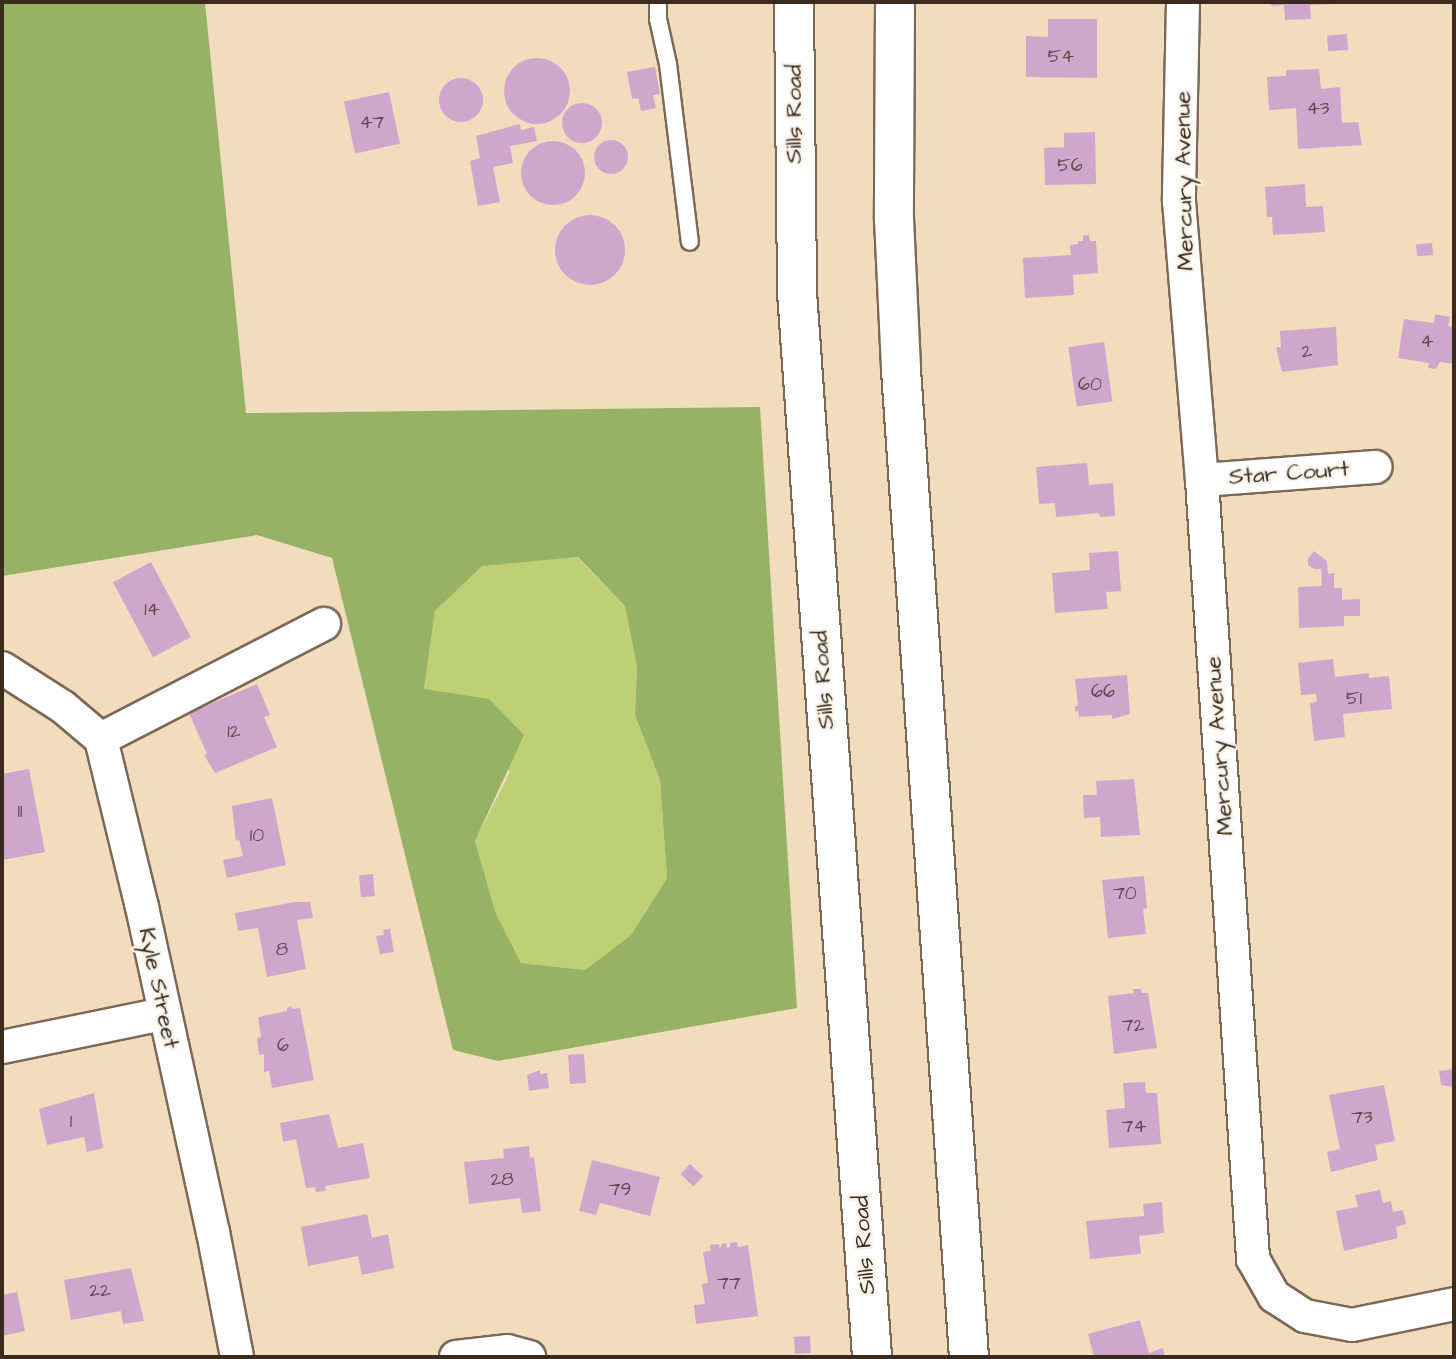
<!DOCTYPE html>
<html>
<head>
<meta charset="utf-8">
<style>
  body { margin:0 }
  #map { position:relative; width:1456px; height:1359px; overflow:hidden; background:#f2dcbd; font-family:"Architects Daughter",sans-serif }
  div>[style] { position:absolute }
  .green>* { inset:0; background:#bed073 }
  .forest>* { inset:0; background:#96b265 }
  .building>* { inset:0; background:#cfa7cd; transform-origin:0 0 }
  .round { border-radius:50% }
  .roads { filter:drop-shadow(2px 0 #7b6856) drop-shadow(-2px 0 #7b6856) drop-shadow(0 2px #7b6856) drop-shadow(0 -2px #7b6856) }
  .service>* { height:16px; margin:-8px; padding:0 8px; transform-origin:8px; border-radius:8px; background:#fff }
  .minor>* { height:32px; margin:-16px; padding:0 16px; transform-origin:16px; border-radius:16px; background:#fff }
  .primary>* { height:38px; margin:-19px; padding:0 19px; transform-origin:19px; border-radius:19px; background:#fff }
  span { translate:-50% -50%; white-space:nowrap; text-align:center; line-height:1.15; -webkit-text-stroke:5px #f7f3e8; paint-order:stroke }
  .number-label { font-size:19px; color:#60494a }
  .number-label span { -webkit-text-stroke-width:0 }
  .street-label { font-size:23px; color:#3b2a1e }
  .frame { position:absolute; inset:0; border:4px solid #3b2a1e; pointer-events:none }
</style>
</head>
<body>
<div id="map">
  <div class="green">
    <div style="clip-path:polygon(577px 557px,625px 606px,637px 667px,635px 715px,660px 780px,667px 878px,631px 935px,585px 970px,521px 963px,496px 914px,475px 841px,510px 772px,424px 689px,435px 611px,482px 565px)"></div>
  </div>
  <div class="forest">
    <div style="clip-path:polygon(evenodd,2px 2px,205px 2px,246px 413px,760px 407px,797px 1008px,498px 1061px,453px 1050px,332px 558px,257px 535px,2px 576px,2px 2px,578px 557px,625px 606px,637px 667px,635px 715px,660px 780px,667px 878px,631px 935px,585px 970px,521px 963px,496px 914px,475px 841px,524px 735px,489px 699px,424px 689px,435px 611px,482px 566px,578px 557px)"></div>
  </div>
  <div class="building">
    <div style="clip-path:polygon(1266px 2px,1333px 2px,1333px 4px,1310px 5px,1311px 19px,1285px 20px,1284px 5px,1273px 6px)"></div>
    <div style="clip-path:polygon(1048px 19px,1097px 19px,1097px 78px,1026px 77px,1026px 36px,1048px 37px)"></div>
    <div style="left:1347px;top:34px;width:16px;height:20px;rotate:86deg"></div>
    <div class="round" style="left:504px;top:58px;width:66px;height:66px"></div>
    <div style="clip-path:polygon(655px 67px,660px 94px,653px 95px,656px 108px,641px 111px,638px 98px,632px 99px,627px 72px)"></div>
    <div style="clip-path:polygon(1319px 69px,1321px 89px,1340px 87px,1342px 123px,1358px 122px,1362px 145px,1298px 149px,1296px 108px,1269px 110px,1267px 77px,1286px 76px,1286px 70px)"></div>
    <div class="round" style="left:439px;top:78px;width:44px;height:44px"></div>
    <div style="left:389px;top:92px;width:53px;height:46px;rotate:78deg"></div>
    <div class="round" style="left:562px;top:103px;width:40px;height:40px"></div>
    <div style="clip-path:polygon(520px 124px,521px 130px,534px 127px,537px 141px,510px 146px,513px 163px,493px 167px,500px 202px,478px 206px,470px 161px,480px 158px,476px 136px)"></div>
    <div style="clip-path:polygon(1095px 132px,1096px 184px,1045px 185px,1044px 148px,1064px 147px,1064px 133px)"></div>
    <div class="round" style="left:594px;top:140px;width:34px;height:34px"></div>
    <div class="round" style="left:521px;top:141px;width:64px;height:64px"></div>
    <div style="clip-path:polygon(1305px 184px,1306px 207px,1323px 206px,1325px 232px,1273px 235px,1272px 217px,1267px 217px,1265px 187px)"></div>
    <div class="round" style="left:555px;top:215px;width:70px;height:70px"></div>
    <div style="clip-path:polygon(1089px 235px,1090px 241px,1096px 241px,1098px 273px,1073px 275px,1074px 295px,1025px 298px,1023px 258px,1071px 255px,1070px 245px,1078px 244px,1078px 241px,1083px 241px,1083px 236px)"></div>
    <div style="left:1432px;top:243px;width:12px;height:16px;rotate:85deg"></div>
    <div style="clip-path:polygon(1435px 314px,1450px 317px,1448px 326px,1454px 327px,1454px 364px,1440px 362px,1436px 369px,1428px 368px,1429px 363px,1398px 358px,1404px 319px,1434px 323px)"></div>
    <div style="clip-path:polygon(1336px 327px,1338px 365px,1282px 372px,1276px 347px,1281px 347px,1280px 331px)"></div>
    <div style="left:1104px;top:342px;width:60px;height:36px;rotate:82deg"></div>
    <div style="clip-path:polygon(1087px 463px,1089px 485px,1113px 483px,1115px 516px,1100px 517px,1099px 513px,1056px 517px,1055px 503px,1039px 504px,1036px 467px)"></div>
    <div style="clip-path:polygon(1118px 551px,1121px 591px,1106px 592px,1108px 609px,1055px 613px,1052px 573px,1090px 570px,1089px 553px)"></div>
    <div style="clip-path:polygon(1314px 551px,1327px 561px,1328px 574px,1334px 573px,1334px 588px,1342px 588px,1342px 600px,1360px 599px,1360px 616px,1344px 616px,1344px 626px,1299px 628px,1298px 587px,1322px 586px,1321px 569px,1314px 569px,1308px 565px,1308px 559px)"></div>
    <div style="left:151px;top:562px;width:85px;height:43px;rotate:62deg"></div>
    <div style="clip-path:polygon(1333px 659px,1335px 677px,1369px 673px,1369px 678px,1389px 676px,1392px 709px,1343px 714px,1345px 737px,1314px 741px,1310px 703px,1317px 702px,1316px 694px,1301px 695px,1298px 663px)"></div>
    <div style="clip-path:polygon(1127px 675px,1130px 714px,1112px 719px,1112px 715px,1079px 717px,1078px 711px,1075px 712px,1075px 706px,1078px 706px,1075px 679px)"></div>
    <div style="clip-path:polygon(257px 684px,270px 715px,264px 717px,277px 747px,215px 773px,204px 755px,207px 754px,189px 713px)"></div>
    <div style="clip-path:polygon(29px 769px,45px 852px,3px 860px,2px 774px)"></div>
    <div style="clip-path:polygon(1134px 779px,1140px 835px,1101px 837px,1100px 817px,1084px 818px,1083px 795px,1097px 795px,1096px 781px)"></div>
    <div style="clip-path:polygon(272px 798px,286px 865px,227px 878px,223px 860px,243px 856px,239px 840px,236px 841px,232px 806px)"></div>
    <div style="left:373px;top:874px;width:22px;height:14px;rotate:85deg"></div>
    <div style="clip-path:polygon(1144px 876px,1147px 908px,1143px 909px,1146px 934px,1108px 938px,1102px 880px)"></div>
    <div style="clip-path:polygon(295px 902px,310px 902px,313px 918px,297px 920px,306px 969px,267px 977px,258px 928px,238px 931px,235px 913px)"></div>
    <div style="clip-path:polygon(390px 929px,394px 952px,380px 954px,376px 936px,384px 935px,383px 930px)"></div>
    <div style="clip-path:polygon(1133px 989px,1141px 989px,1142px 993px,1148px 993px,1157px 1048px,1114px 1054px,1108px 996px,1134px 993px)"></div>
    <div style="clip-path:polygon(291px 1006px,292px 1009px,300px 1008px,314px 1080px,272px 1088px,269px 1071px,264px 1072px,264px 1054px,259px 1055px,257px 1038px,261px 1037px,258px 1017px,287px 1011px,287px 1008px)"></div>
    <div style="left:584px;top:1054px;width:29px;height:16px;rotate:86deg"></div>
    <div style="clip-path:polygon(1454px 1069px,1453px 1087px,1441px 1085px,1439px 1071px)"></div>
    <div style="clip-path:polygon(540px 1070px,540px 1074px,547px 1073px,549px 1088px,529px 1091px,527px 1075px)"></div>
    <div style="clip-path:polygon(1145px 1082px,1146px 1093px,1157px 1093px,1161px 1144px,1109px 1148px,1106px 1110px,1125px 1108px,1123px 1083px)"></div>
    <div style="clip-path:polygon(1384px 1085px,1395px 1141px,1375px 1145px,1378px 1160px,1331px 1172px,1327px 1152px,1340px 1149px,1329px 1095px)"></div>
    <div style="clip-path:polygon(94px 1093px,103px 1148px,87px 1152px,84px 1137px,47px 1145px,39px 1109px)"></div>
    <div style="clip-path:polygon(329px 1114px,338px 1148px,363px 1143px,370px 1178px,325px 1186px,326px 1191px,316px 1192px,315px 1187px,306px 1188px,296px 1139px,283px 1142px,280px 1123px)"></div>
    <div style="clip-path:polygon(529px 1146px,530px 1158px,534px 1157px,541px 1211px,522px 1213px,520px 1198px,469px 1204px,464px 1162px,504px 1158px,503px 1149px)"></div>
    <div style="clip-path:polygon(592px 1160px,660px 1177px,650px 1216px,600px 1203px,596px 1215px,579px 1211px)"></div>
    <div style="left:690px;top:1164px;width:18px;height:14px;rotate:43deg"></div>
    <div style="clip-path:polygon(1380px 1190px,1383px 1203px,1391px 1201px,1393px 1212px,1403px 1210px,1406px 1224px,1396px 1227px,1398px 1238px,1344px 1251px,1336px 1211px,1358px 1207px,1355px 1195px)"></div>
    <div style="clip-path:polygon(1162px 1202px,1164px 1233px,1139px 1236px,1141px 1254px,1090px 1259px,1086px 1221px,1144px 1216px,1143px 1204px)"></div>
    <div style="clip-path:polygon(367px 1214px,372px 1238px,388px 1234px,394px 1268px,362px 1275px,358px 1256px,308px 1266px,301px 1227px)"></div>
    <div style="clip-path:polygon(737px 1242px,738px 1247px,748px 1245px,758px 1316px,696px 1324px,694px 1305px,705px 1304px,702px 1284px,708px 1283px,703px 1252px,711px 1251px,710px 1245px,719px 1244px,720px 1249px,722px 1244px,726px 1243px,727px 1248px,730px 1247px,730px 1243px)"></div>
    <div style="clip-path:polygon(131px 1268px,144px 1321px,123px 1324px,121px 1311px,71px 1320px,64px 1280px)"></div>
    <div style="clip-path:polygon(17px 1292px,25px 1331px,2px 1336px,2px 1295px)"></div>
    <div style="clip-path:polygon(1140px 1320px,1149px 1353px,1163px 1348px,1165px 1357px,1094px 1357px,1088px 1334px)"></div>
    <div style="left:810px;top:1336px;width:17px;height:16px;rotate:87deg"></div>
  </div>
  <div class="roads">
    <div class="service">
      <div style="left:658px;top:2px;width:17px;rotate:90deg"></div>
      <div style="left:658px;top:19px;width:46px;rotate:77.5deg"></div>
      <div style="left:668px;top:64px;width:179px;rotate:83deg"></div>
    </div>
    <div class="minor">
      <div style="left:1183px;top:2px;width:199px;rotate:91.2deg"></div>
      <div style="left:1179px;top:201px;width:280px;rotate:85.3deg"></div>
      <div style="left:1202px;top:480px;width:781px;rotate:86.25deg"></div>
      <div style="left:1253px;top:1259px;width:43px;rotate:60.4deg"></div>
      <div style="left:1274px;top:1296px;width:37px;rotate:33deg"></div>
      <div style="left:1305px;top:1316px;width:48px;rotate:10.8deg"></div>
      <div style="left:1352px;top:1325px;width:104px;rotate:-11.6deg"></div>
      <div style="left:1202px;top:480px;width:174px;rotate:-4.3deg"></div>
      <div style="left:2px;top:668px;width:72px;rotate:32.6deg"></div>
      <div style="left:63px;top:707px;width:50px;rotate:40.1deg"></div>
      <div style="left:101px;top:739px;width:173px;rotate:76.3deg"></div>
      <div style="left:142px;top:907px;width:333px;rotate:77.7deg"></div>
      <div style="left:213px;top:1232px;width:127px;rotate:79.1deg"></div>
      <div style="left:101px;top:739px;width:251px;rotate:-27.3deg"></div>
      <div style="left:2px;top:1047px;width:164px;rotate:-11.6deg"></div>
      <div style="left:456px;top:1357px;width:51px;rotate:-6.7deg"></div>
      <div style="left:507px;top:1351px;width:23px;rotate:15deg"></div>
    </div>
    <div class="primary">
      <div style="left:794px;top:2px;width:290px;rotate:89.4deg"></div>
      <div style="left:797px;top:292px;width:1068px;rotate:85.97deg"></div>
      <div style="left:895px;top:2px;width:217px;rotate:90.3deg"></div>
      <div style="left:894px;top:219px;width:151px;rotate:87.3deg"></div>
      <div style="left:901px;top:370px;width:989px;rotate:86.06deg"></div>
    </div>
  </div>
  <div class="number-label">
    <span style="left:1061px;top:57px">54</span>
    <span style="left:1318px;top:109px">43</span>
    <span style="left:372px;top:123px">47</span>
    <span style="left:1070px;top:166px">56</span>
    <span style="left:1427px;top:342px">4</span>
    <span style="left:1307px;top:352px">2</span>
    <span style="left:1090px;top:385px">60</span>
    <span style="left:152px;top:610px">14</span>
    <span style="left:1103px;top:692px">66</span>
    <span style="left:1354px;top:699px">51</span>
    <span style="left:234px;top:732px">12</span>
    <span style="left:20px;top:812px">11</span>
    <span style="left:257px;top:836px">10</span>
    <span style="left:1125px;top:894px">70</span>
    <span style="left:282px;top:950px">8</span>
    <span style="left:1133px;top:1026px">72</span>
    <span style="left:283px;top:1046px">6</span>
    <span style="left:1362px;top:1118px">73</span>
    <span style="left:71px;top:1122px">1</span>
    <span style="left:1134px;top:1127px">74</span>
    <span style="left:502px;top:1180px">28</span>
    <span style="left:620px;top:1190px">79</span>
    <span style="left:729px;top:1284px">77</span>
    <span style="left:100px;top:1291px">22</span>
  </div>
  <div class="street-label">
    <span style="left:794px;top:114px;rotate:-90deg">Sills Road</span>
    <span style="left:1184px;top:181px;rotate:-91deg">Mercury Avenue</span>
    <span style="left:1289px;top:473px;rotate:-4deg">Star Court</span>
    <span style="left:823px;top:680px;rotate:-94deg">Sills Road</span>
    <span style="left:1219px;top:746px;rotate:-94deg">Mercury Avenue</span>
    <span style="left:159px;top:988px;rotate:78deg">Kyle Street</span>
    <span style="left:864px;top:1245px;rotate:-94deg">Sills Road</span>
  </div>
  <div class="frame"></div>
</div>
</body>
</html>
